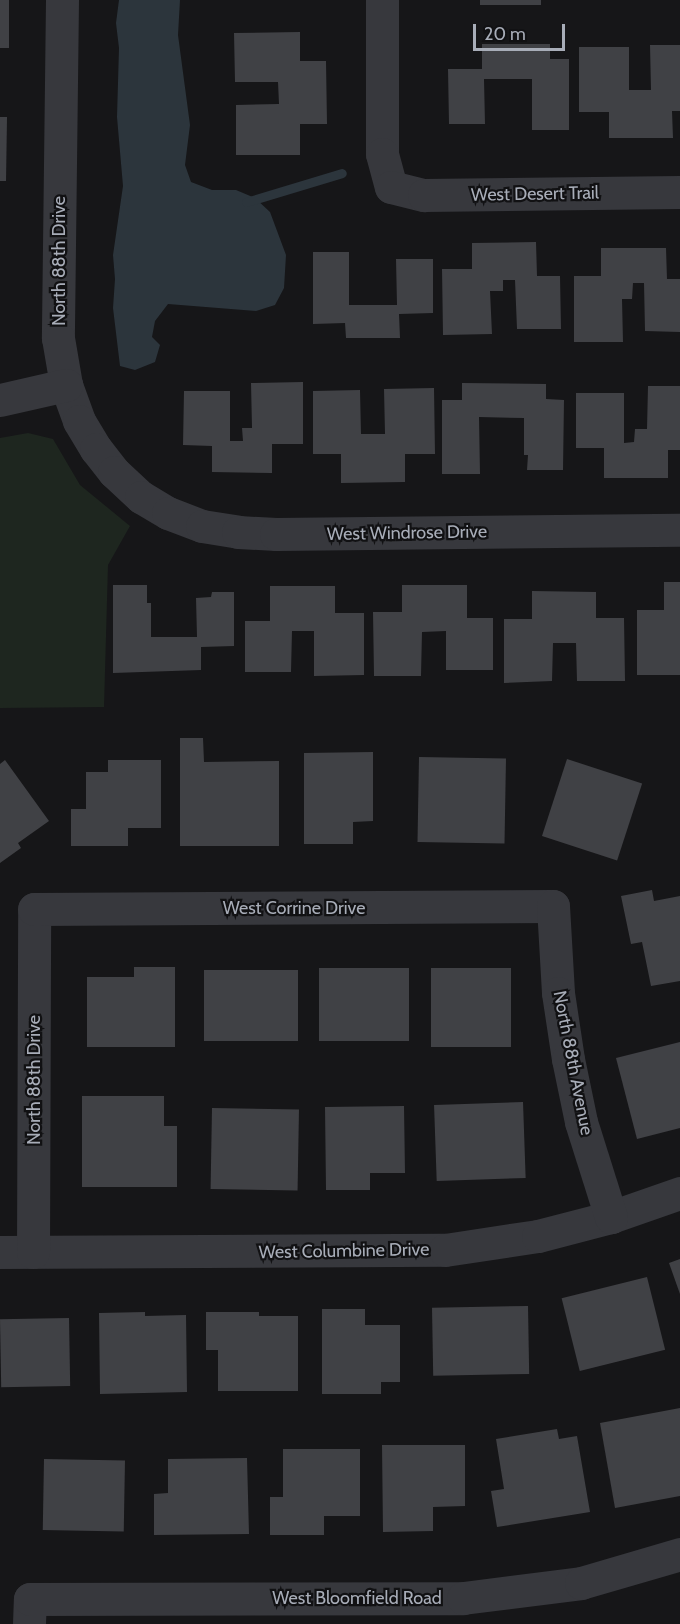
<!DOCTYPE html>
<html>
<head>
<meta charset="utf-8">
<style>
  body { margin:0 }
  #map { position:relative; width:680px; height:1624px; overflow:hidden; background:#161618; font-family:Cabin,sans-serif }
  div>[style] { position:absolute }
  .green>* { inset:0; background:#1e261f }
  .water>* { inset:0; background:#2c353c }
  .stream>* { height:9px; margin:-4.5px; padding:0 4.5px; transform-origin:4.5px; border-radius:4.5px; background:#2c353c }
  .building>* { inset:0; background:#404145; transform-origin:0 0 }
  .minor>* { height:33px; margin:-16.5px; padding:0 16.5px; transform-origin:16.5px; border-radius:16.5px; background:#37383d }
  span { translate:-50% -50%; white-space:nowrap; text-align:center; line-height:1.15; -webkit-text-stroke:4.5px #111113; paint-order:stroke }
  .street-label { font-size:18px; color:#a8adb8 }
  .scale { position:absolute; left:473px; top:24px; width:92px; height:27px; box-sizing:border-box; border:3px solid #a8adb8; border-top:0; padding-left:8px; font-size:18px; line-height:21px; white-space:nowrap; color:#a8adb8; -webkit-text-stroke:4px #111113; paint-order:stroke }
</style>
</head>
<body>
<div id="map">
  <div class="green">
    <div style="clip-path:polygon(28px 433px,53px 439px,80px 485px,130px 526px,108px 565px,104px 707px,0 708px,0 438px)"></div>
  </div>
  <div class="water">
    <div style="clip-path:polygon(119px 0,180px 0,178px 35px,190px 125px,185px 165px,191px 182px,212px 190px,236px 190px,255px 198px,270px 212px,286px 255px,284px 288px,275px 305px,256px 311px,168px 304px,155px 321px,152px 337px,160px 345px,155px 362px,135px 370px,120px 366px,113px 308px,115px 279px,113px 255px,123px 186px,117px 117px,119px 48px,116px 23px)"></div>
  </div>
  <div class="stream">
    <div style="left:246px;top:202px;width:100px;rotate:-16.8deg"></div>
  </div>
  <div class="building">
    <div style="left:0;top:0;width:9px;height:48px"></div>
    <div style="left:480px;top:0;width:61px;height:5px"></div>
    <div style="clip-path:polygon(300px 32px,300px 61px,326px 61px,327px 124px,300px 124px,300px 155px,236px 155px,236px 105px,279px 104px,278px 82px,235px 82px,234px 33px)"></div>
    <div style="clip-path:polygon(482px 44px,550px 44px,550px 59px,569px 59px,569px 130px,532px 130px,532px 79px,484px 79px,485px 124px,449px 124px,448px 69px,482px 69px)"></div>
    <div style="clip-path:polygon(650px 45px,680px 45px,680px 111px,672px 111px,673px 138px,609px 138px,609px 112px,579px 112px,579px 47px,629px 47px,629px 90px,651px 90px)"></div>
    <div style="clip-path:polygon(0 117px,7px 117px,6px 181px,0 181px)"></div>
    <div style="clip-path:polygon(536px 242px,537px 276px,560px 276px,561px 329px,517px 329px,515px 280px,503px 280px,503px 291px,490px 291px,492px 334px,443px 335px,442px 269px,472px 269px,472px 243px)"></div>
    <div style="clip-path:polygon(601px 248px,666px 248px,667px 279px,680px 279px,680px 332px,645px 331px,644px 283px,633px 283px,632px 299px,622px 299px,623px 342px,574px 342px,574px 276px,601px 276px)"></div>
    <div style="clip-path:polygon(313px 252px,349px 252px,349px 305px,397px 305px,396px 259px,433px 259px,433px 313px,399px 314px,400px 338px,346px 338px,345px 323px,313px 324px)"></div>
    <div style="clip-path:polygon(303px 382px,303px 444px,272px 444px,272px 473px,212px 472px,212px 446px,183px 445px,184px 391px,230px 391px,230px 441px,243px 441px,242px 428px,252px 428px,251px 383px)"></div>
    <div style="clip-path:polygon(462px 383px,546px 384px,546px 399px,564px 400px,563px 470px,527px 470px,528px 455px,524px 455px,524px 418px,479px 417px,480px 474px,442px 474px,442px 400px,462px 400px)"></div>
    <div style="clip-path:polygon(648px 386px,680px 386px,680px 450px,668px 450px,668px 478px,604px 478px,604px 448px,576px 448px,576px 393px,624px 393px,624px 443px,634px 442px,635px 429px,647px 429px)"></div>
    <div style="clip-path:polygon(434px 388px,435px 454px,405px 454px,405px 482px,341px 483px,341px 454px,313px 454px,313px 391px,360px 390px,361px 434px,385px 434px,384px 389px)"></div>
    <div style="clip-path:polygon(664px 582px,680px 582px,680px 675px,637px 675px,637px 610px,664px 610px)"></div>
    <div style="clip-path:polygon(113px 585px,147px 585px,147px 603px,151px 603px,151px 637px,197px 637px,196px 598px,211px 597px,212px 592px,234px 592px,234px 646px,201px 647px,201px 670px,113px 673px)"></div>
    <div style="clip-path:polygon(402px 585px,467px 585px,467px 618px,493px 618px,493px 670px,446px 670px,446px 631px,422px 632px,421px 676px,374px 676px,373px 612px,402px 612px)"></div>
    <div style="clip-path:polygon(270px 586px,335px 586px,335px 613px,364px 613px,364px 675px,314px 676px,314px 631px,292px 631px,291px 672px,245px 672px,245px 621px,270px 621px)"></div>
    <div style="clip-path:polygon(532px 591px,596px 592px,596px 618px,624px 618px,625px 681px,577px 681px,576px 643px,553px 643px,552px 681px,504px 683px,504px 619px,532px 619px)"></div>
    <div style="clip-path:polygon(180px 738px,203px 738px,204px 762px,279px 761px,279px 846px,180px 846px)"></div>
    <div style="clip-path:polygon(373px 752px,373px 821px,353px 822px,353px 844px,304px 844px,304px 753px)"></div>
    <div style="left:419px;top:757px;width:87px;height:85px;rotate:1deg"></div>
    <div style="left:567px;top:759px;width:79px;height:81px;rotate:18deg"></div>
    <div style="clip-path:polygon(5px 760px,49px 821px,18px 843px,21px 848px,0 863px,0 764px)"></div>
    <div style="clip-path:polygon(108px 760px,161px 760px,161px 828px,128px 828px,128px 846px,71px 846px,71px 809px,86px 809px,86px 772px,108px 772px)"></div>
    <div style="clip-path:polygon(652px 890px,654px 901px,680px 896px,680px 981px,651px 986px,642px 942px,631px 944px,621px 896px)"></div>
    <div style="clip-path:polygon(134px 967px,175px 967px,175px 1047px,87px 1047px,87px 977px,134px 977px)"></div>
    <div style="left:319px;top:968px;width:90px;height:73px"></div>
    <div style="left:431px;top:968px;width:80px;height:79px"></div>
    <div style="left:204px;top:970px;width:94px;height:71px"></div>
    <div style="clip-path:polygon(680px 1042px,680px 1128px,637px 1139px,616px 1058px)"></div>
    <div style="clip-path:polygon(82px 1096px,164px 1096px,164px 1126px,177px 1126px,177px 1187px,82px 1187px)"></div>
    <div style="left:523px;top:1102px;width:76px;height:89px;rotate:88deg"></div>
    <div style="clip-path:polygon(404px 1106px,405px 1173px,370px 1173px,370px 1190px,326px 1190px,325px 1107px)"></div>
    <div style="left:212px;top:1108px;width:87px;height:81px;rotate:1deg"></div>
    <div style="clip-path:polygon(680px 1259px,680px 1294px,669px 1263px)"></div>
    <div style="left:647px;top:1277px;width:75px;height:88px;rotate:76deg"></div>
    <div style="left:528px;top:1306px;width:68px;height:96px;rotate:89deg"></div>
    <div style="clip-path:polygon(322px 1309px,365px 1309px,365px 1325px,400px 1325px,400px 1382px,381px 1382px,381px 1394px,322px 1394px)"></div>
    <div style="clip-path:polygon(145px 1312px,145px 1316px,186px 1315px,187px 1392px,100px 1394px,99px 1313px)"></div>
    <div style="clip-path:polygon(206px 1312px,259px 1312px,259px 1316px,298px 1316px,298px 1391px,218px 1391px,218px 1350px,206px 1350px)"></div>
    <div style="left:69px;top:1318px;width:68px;height:69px;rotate:89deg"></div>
    <div style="clip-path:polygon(680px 1408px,680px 1496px,615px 1508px,600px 1423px)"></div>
    <div style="clip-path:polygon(557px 1429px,559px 1439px,577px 1436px,590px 1512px,497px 1527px,491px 1491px,504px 1489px,496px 1439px)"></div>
    <div style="clip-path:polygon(382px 1445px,465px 1445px,465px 1506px,433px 1507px,433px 1531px,383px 1532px)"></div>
    <div style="clip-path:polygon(283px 1449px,360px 1449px,360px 1516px,324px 1516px,324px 1535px,270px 1535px,270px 1497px,283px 1497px)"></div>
    <div style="clip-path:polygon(247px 1458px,249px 1534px,154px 1535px,154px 1494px,168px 1493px,168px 1459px)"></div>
    <div style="left:44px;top:1459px;width:81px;height:71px;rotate:1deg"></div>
  </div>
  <div class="minor">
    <div style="left:62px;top:0;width:338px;rotate:90.7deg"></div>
    <div style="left:58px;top:338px;width:48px;rotate:80.3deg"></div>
    <div style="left:66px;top:385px;width:38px;rotate:70deg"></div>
    <div style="left:79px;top:421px;width:33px;rotate:59deg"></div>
    <div style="left:96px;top:449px;width:29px;rotate:52deg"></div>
    <div style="left:114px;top:472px;width:37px;rotate:43deg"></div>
    <div style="left:141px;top:497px;width:31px;rotate:31deg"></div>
    <div style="left:168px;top:513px;width:36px;rotate:21deg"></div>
    <div style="left:202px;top:526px;width:36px;rotate:9deg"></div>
    <div style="left:238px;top:532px;width:38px;rotate:3deg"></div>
    <div style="left:276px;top:534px;width:404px;rotate:-0.6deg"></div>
    <div style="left:382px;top:0;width:154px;rotate:90deg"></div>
    <div style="left:382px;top:154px;width:34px;rotate:75deg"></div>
    <div style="left:391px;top:187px;width:34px;rotate:14deg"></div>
    <div style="left:424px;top:195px;width:256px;rotate:-0.7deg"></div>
    <div style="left:0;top:400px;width:68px;rotate:-12.8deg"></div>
    <div style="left:0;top:1252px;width:445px;rotate:-0.3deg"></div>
    <div style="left:445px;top:1250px;width:94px;rotate:-8.6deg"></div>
    <div style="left:538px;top:1236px;width:75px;rotate:-14.6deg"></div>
    <div style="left:611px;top:1217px;width:73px;rotate:-19.2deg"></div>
    <div style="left:33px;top:1252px;width:343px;rotate:-89.8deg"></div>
    <div style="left:34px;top:909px;width:519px;rotate:-0.33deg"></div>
    <div style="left:553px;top:906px;width:87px;rotate:86.7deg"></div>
    <div style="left:558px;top:993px;width:67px;rotate:81.4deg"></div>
    <div style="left:568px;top:1059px;width:64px;rotate:78.3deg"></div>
    <div style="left:581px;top:1122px;width:100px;rotate:72.5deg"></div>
    <div style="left:29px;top:1624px;width:25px;rotate:-88deg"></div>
    <div style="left:30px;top:1599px;width:433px;rotate:-0.1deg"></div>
    <div style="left:463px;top:1598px;width:119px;rotate:-7.2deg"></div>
    <div style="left:581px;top:1583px;width:103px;rotate:-16.3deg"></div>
  </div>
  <div class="street-label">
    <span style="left:535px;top:194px;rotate:-1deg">West Desert Trail</span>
    <span style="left:59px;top:261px;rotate:-90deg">North 88th Drive</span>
    <span style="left:407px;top:533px;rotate:-1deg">West Windrose Drive</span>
    <span style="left:294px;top:908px">West Corrine Drive</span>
    <span style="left:573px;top:1063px;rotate:79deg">North 88th Avenue</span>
    <span style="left:34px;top:1080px;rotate:-90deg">North 88th Drive</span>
    <span style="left:344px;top:1251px;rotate:-1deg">West Columbine Drive</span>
    <span style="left:357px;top:1598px">West Bloomfield Road</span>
  </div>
  <div class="scale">20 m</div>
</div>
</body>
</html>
